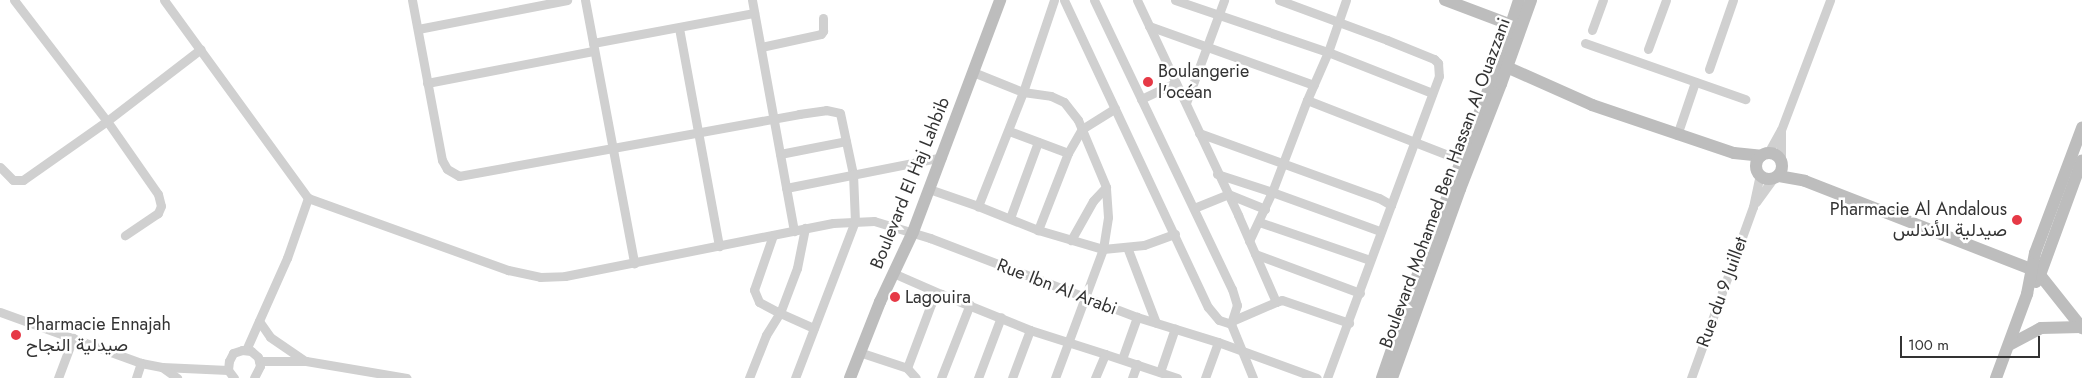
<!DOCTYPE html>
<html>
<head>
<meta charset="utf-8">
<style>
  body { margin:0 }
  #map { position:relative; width:2082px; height:378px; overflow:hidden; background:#fff; font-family:Jost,Vazirmatn,sans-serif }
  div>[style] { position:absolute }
  .street>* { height:9px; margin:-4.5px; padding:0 4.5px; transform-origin:4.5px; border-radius:4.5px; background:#d0d0d0 }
  .secondary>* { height:12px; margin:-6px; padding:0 6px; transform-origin:6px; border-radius:6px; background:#bdbdbd }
  .secondary>.ring { margin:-6px; padding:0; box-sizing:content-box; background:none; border:12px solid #bdbdbd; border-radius:50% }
  .dots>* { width:14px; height:14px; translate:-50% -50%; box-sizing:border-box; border:2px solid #fff; border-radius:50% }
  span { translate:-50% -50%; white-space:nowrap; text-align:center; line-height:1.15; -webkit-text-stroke:5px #fff; paint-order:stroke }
  .poi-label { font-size:18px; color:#333 }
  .left { translate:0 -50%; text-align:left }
  .right { translate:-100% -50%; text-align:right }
  .street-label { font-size:18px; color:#333 }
  .scale { position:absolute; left:1900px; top:336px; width:140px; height:22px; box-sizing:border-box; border:2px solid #333; border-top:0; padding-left:6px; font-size:15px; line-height:18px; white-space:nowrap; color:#333; -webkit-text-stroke:4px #fff; paint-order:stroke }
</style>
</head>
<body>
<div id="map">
  <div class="street">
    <div style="left:14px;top:0;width:153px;rotate:52.5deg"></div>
    <div style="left:107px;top:121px;width:89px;rotate:55.1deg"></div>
    <div style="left:158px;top:194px;width:12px;rotate:76deg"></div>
    <div style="left:161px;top:206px;width:8px;rotate:113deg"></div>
    <div style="left:158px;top:213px;width:40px;rotate:146deg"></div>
    <div style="left:164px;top:0;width:245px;rotate:54deg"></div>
    <div style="left:308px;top:198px;width:213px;rotate:19.8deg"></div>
    <div style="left:508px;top:270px;width:33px;rotate:12deg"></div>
    <div style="left:540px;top:277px;width:25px;rotate:-2deg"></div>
    <div style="left:565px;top:276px;width:273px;rotate:-11.2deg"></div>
    <div style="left:833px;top:223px;width:41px;rotate:-2.8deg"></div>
    <div style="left:874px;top:221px;width:59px;rotate:16.9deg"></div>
    <div style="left:930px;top:238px;width:222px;rotate:20.9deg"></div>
    <div style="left:1137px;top:317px;width:85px;rotate:17.2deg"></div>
    <div style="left:1218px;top:342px;width:105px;rotate:20deg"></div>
    <div style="left:412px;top:0;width:163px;rotate:79.4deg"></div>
    <div style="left:442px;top:160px;width:10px;rotate:61deg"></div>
    <div style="left:447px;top:169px;width:14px;rotate:30deg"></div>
    <div style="left:459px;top:176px;width:346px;rotate:-10.3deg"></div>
    <div style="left:799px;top:114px;width:27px;rotate:-8deg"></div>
    <div style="left:826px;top:110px;width:14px;rotate:12deg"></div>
    <div style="left:840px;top:113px;width:62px;rotate:78deg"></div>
    <div style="left:853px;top:174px;width:47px;rotate:87.6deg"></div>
    <div style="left:855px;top:221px;width:168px;rotate:110.9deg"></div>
    <div style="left:585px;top:0;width:268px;rotate:79.4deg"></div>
    <div style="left:752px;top:0;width:235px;rotate:79.7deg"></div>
    <div style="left:1054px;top:0;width:97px;rotate:108.6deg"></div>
    <div style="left:1023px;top:92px;width:123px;rotate:111.5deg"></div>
    <div style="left:978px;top:206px;width:65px;rotate:21.8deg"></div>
    <div style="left:1038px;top:230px;width:68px;rotate:16.3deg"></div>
    <div style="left:1103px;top:249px;width:41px;rotate:-5.6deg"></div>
    <div style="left:1144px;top:245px;width:33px;rotate:-20deg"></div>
    <div style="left:1064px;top:0;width:339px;rotate:64.9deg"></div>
    <div style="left:1208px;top:307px;width:17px;rotate:50deg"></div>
    <div style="left:1219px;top:320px;width:13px;rotate:18deg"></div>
    <div style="left:1094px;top:0;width:320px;rotate:64.5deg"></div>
    <div style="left:1232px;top:289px;width:17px;rotate:73deg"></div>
    <div style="left:1237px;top:305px;width:20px;rotate:108deg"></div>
    <div style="left:1231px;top:324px;width:58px;rotate:67.8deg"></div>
    <div style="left:1137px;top:0;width:238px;rotate:64.8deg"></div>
    <div style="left:1238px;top:215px;width:95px;rotate:66.4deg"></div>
    <div style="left:1276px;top:302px;width:6px;rotate:-18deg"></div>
    <div style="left:1282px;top:300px;width:71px;rotate:18.9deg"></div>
    <div style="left:1175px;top:0;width:162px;rotate:18.8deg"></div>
    <div style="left:1328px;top:52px;width:112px;rotate:21.5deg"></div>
    <div style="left:1279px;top:0;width:115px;rotate:20.3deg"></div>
    <div style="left:1387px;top:40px;width:51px;rotate:22deg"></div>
    <div style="left:1434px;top:59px;width:6px;rotate:45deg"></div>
    <div style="left:1438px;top:63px;width:13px;rotate:86deg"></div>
    <div style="left:1439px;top:76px;width:138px;rotate:110.4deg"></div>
    <div style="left:1346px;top:0;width:55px;rotate:109.1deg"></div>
    <div style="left:1328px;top:52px;width:52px;rotate:113.6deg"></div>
    <div style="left:1307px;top:100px;width:165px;rotate:21.3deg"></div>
    <div style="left:1149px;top:26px;width:175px;rotate:19.7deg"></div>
    <div style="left:679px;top:28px;width:222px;rotate:79.6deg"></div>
    <div style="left:418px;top:29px;width:152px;rotate:-11deg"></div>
    <div style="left:1592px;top:30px;width:32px;rotate:-70deg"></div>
    <div style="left:593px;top:43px;width:164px;rotate:-10.6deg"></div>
    <div style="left:1585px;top:43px;width:170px;rotate:19.3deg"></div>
    <div style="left:761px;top:47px;width:61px;rotate:-12.2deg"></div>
    <div style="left:821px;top:34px;width:4px;rotate:-56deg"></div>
    <div style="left:823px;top:31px;width:13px;rotate:-90deg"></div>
    <div style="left:1648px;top:49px;width:52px;rotate:-69.8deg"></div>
    <div style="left:1709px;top:69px;width:73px;rotate:-70.8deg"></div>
    <div style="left:973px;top:72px;width:54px;rotate:21.8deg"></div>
    <div style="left:1023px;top:92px;width:28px;rotate:8deg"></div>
    <div style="left:1051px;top:96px;width:14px;rotate:25deg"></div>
    <div style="left:1064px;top:102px;width:23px;rotate:52deg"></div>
    <div style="left:1078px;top:120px;width:73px;rotate:67.3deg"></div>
    <div style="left:1106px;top:187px;width:19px;rotate:133deg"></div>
    <div style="left:1093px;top:201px;width:45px;rotate:119.4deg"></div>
    <div style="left:427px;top:83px;width:169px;rotate:-10.9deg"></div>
    <div style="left:1141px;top:99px;width:38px;rotate:-25deg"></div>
    <div style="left:1186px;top:103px;width:110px;rotate:-69.7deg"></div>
    <div style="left:1009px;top:131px;width:63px;rotate:20.4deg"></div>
    <div style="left:1068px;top:153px;width:83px;rotate:111.3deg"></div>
    <div style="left:1199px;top:133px;width:191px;rotate:19.9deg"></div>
    <div style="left:1379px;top:198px;width:14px;rotate:30deg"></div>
    <div style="left:1391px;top:205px;width:184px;rotate:110.3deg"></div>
    <div style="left:1677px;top:135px;width:56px;rotate:-71.2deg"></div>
    <div style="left:1068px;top:153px;width:28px;rotate:-60deg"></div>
    <div style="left:1082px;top:129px;width:39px;rotate:-32deg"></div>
    <div style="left:1768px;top:153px;width:26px;rotate:-61deg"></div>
    <div style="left:1781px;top:130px;width:139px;rotate:-69.3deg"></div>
    <div style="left:780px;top:154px;width:67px;rotate:-11.1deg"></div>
    <div style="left:1781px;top:159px;width:29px;rotate:-90deg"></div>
    <div style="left:0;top:167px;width:18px;rotate:45deg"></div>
    <div style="left:13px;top:180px;width:10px"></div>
    <div style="left:23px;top:180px;width:103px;rotate:-35.1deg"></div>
    <div style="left:107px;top:121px;width:118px;rotate:-37.5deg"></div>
    <div style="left:1217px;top:174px;width:58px;rotate:18.1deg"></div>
    <div style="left:1272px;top:192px;width:115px;rotate:19.9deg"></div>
    <div style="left:786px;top:188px;width:159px;rotate:-11.2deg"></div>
    <div style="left:929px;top:189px;width:52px;rotate:19.1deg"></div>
    <div style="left:1756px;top:202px;width:29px;rotate:-54deg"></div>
    <div style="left:1194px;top:208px;width:37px;rotate:-22deg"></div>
    <div style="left:1228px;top:194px;width:40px;rotate:22deg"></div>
    <div style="left:1010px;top:218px;width:81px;rotate:-69.8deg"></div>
    <div style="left:1259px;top:222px;width:117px;rotate:18.9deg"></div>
    <div style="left:773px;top:235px;width:58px;rotate:109.1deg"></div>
    <div style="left:754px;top:290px;width:13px;rotate:67deg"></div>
    <div style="left:759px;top:302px;width:24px;rotate:28deg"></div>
    <div style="left:780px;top:313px;width:48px;rotate:-69.3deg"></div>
    <div style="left:797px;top:268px;width:41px;rotate:-78.7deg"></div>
    <div style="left:1249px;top:241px;width:54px;rotate:-64.9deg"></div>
    <div style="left:1272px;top:192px;width:98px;rotate:-69.2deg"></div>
    <div style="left:1127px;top:247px;width:81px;rotate:69.1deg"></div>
    <div style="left:1255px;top:254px;width:112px;rotate:20.4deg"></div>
    <div style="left:893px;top:273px;width:52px;rotate:23.6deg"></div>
    <div style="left:0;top:312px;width:150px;rotate:19.9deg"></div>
    <div style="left:141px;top:363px;width:21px;rotate:11deg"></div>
    <div style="left:162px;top:367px;width:66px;rotate:2.6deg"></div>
    <div style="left:1234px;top:320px;width:46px;rotate:-23.2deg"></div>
    <div style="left:259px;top:321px;width:19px;rotate:55deg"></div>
    <div style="left:270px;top:337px;width:42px;rotate:34.4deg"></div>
    <div style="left:1030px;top:330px;width:79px;rotate:17.7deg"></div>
    <div style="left:246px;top:350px;width:101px;rotate:-66deg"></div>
    <div style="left:287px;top:258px;width:64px;rotate:-70.7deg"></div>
    <div style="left:859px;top:352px;width:51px;rotate:18.4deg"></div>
    <div style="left:907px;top:368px;width:13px;rotate:48deg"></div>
    <div style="left:1122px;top:359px;width:45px;rotate:-70.3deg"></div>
    <div style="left:259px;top:361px;width:47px"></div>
    <div style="left:306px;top:361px;width:102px;rotate:9.6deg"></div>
    <div style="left:162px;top:367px;width:19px;rotate:36deg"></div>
    <div style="left:907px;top:368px;width:68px;rotate:-69.4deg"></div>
    <div style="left:931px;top:304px;width:8px;rotate:-60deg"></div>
    <div style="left:935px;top:297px;width:7px;rotate:-27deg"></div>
    <div style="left:941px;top:294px;width:96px;rotate:22deg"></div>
    <div style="left:1030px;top:330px;width:51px;rotate:110.6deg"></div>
    <div style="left:1160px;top:372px;width:46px;rotate:-71.2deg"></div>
    <div style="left:58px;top:378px;width:43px;rotate:-69.4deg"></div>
    <div style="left:136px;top:378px;width:16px;rotate:-72deg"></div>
    <div style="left:234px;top:378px;width:10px;rotate:-127deg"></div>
    <div style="left:228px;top:370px;width:9px;rotate:-84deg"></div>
    <div style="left:229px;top:361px;width:9px;rotate:-63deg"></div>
    <div style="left:233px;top:353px;width:9px;rotate:-18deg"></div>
    <div style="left:242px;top:350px;width:9px;rotate:6deg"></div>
    <div style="left:251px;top:351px;width:9px;rotate:41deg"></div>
    <div style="left:258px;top:357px;width:9px;rotate:77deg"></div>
    <div style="left:260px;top:366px;width:13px;rotate:117deg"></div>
    <div style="left:749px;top:378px;width:46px;rotate:-68.4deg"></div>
    <div style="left:766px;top:335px;width:26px;rotate:-58deg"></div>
    <div style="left:780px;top:313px;width:37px;rotate:24deg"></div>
    <div style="left:941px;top:378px;width:79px;rotate:-68.6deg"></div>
    <div style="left:978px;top:378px;width:65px;rotate:-69.3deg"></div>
    <div style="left:1055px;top:378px;width:138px;rotate:-69.6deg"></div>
    <div style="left:1103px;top:249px;width:32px;rotate:-81deg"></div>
    <div style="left:1108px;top:217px;width:30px;rotate:-94deg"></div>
    <div style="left:1095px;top:378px;width:26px;rotate:-67deg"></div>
    <div style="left:1105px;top:354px;width:76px;rotate:18.4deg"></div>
    <div style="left:1132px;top:378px;width:15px;rotate:-70deg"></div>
    <div style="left:1205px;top:378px;width:38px;rotate:-70deg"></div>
    <div style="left:1691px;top:378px;width:182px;rotate:-70.1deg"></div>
    <div style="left:1753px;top:207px;width:33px;rotate:-78deg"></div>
  </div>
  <div class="secondary">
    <div style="left:1445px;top:0;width:77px;rotate:20.6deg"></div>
    <div style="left:1500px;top:64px;width:101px;rotate:24deg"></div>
    <div style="left:1592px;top:105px;width:150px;rotate:18.7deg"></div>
    <div style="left:1734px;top:153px;width:27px;rotate:6deg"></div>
    <div class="ring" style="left:1756px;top:153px;width:14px;height:14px"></div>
    <div style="left:1778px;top:176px;width:27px;rotate:10deg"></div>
    <div style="left:1805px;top:181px;width:245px;rotate:21.3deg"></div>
    <div style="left:2033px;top:270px;width:9px;rotate:36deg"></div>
    <div style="left:2040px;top:275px;width:68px;rotate:51.6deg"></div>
    <div style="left:2036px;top:282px;width:8px;rotate:-60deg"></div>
    <div style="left:2040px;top:275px;width:122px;rotate:-69.9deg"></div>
    <div style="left:2009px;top:345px;width:36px;rotate:-28deg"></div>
    <div style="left:2041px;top:328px;width:40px;rotate:-1.4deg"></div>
    <div style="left:850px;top:378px;width:82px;rotate:-68.5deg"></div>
    <div style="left:880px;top:302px;width:77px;rotate:-64.8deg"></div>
    <div style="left:913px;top:232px;width:248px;rotate:-69.4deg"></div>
    <div style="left:1382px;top:378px;width:110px;rotate:-70.9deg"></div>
    <div style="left:1418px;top:274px;width:225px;rotate:-69.1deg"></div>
    <div style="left:1498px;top:64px;width:67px;rotate:-71.8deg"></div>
    <div style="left:1392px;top:378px;width:201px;rotate:-70.2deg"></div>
    <div style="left:1460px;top:189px;width:113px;rotate:-68.7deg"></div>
    <div style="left:1501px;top:84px;width:89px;rotate:-70.3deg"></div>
    <div style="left:1996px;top:378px;width:90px;rotate:-69.7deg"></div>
    <div style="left:2027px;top:294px;width:42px;rotate:-79deg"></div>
    <div style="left:2035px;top:253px;width:134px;rotate:-69.4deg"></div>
  </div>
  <div class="dots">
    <div style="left:1148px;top:82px;background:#e63946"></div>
    <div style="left:2017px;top:220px;background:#e63946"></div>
    <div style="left:895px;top:297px;background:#e63946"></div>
    <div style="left:16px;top:335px;background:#e63946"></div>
  </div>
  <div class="poi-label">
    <span class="left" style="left:1158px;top:82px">Boulangerie<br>l'océan</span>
    <span class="right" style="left:2007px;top:220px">Pharmacie Al Andalous<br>صيدلية الأندلس</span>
    <span class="left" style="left:905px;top:297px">Lagouira</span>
    <span class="left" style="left:26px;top:335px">Pharmacie Ennajah<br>صيدلية النجاح</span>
  </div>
  <div class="street-label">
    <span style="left:910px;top:183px;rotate:-68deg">Boulevard El Haj Lahbib</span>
    <span style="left:1445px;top:183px;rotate:-70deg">Boulevard Mohamed Ben Hassan Al Ouazzani</span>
    <span style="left:1057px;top:287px;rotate:21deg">Rue Ibn Al Arabi</span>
    <span style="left:1722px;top:292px;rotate:-70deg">Rue du 9 Juillet</span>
  </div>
  <div class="scale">100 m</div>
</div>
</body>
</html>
